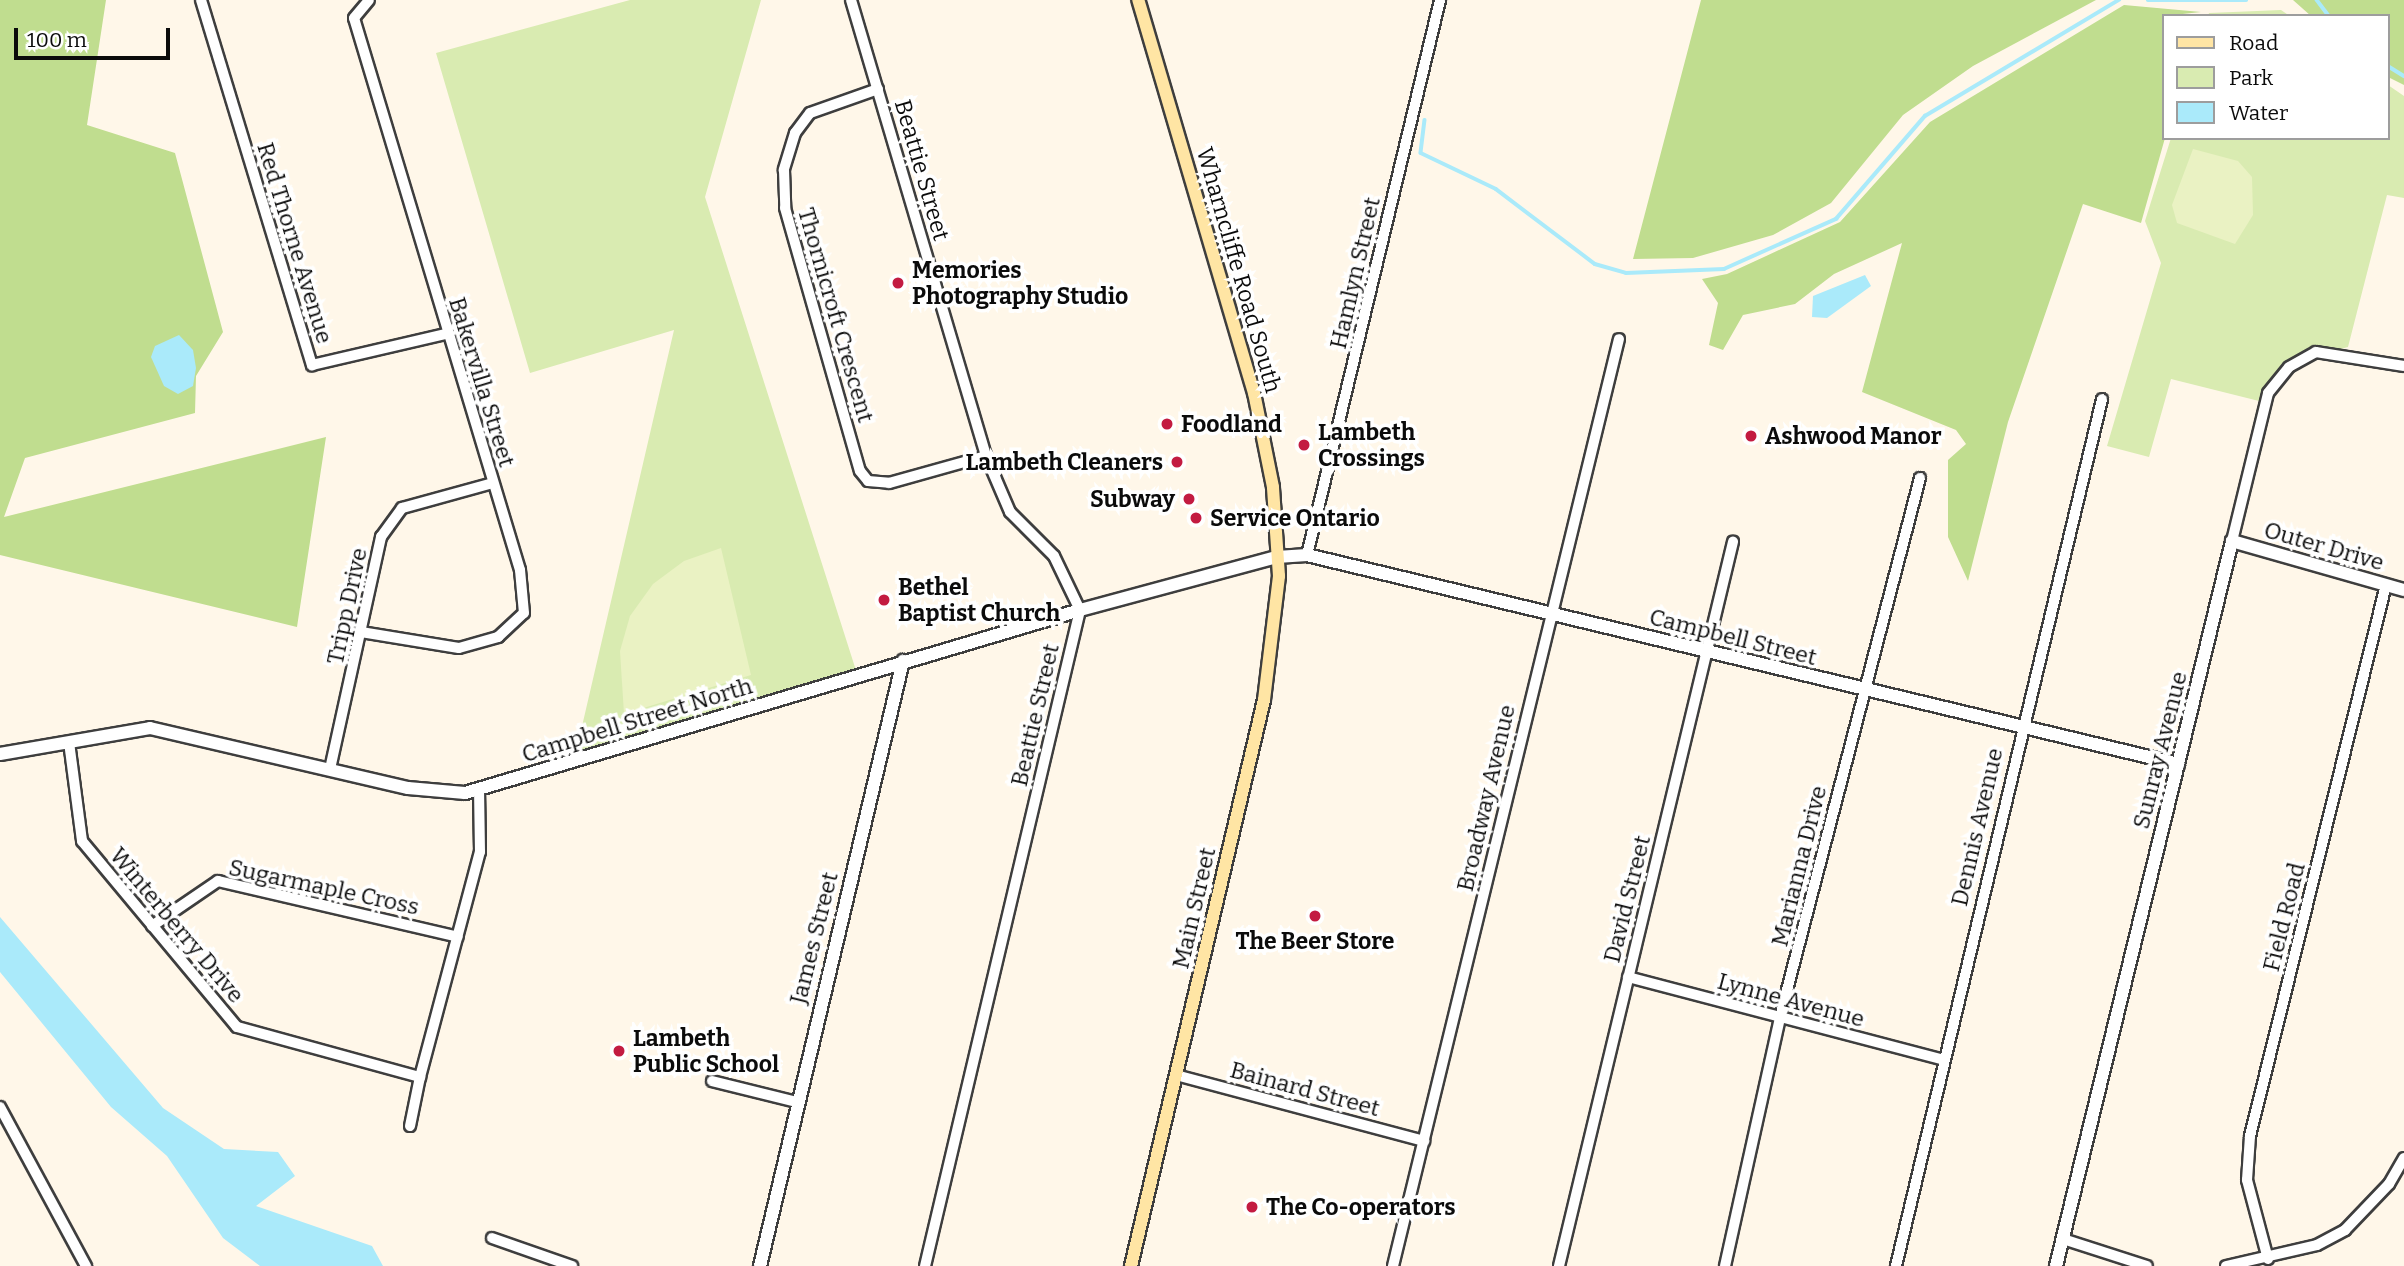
<!DOCTYPE html>
<html>
<head>
<meta charset="utf-8">
<style>
  body { margin:0 }
  #map { position:relative; width:2404px; height:1266px; overflow:hidden; background:#fff7e9; font-family:Bitter,serif }
  div>[style] { position:absolute }
  .green>* { inset:0; background:#d9ebb1 }
  .forest>* { inset:0; background:#c0dd8f }
  .pitch>* { inset:0; background:#eaf2c3 }
  .water>* { inset:0; background:#aaeafa }
  .stream>* { height:3.5px; margin:-1.75px; padding:0 1.75px; transform-origin:1.75px; border-radius:1.75px; background:#aaeafa }
  .roads { filter:drop-shadow(2px 0 #3e3e3e) drop-shadow(-2px 0 #3e3e3e) drop-shadow(0 2px #3e3e3e) drop-shadow(0 -2px #3e3e3e) }
  .minor>* { height:10px; margin:-5px; padding:0 5px; transform-origin:5px; border-radius:5px; background:#fff }
  .tertiary>* { height:12px; margin:-6px; padding:0 6px; transform-origin:6px; border-radius:6px; background:#fff }
  .secondary>* { height:12px; margin:-6px; padding:0 6px; transform-origin:6px; border-radius:6px; background:#ffe5a4 }
  .dots>* { width:19px; height:19px; translate:-50% -50%; box-sizing:border-box; border:4px solid #fff; border-radius:50% }
  span { translate:-50% -50%; white-space:nowrap; text-align:center; line-height:1.15; -webkit-text-stroke:7px #fff; paint-order:stroke }
  .street-label { font-size:23px; color:#0b0b0b }
  .poi-label { font-size:23px; color:#0b0b0b; font-weight:700 }
  .left { translate:0 -50%; text-align:left }
  .right { translate:-100% -50%; text-align:right }
  .legend { position:absolute; left:2162px; top:14px; width:228px; height:126px; box-sizing:border-box; background:#fff; border:2px solid #9d9d9d; margin:0; padding:9px 12px; list-style:none; font-size:21px; color:#0b0b0b }
  .legend li { display:flex; align-items:center; gap:14px; height:35px }
  .legend b { width:35px; border:2px solid #9d9d9d }
  .scale { position:absolute; left:14px; top:28px; width:156px; height:32px; box-sizing:border-box; border:4px solid #0b0b0b; border-top:0; padding-left:9px; font-size:21px; line-height:24px; white-space:nowrap; color:#0b0b0b; -webkit-text-stroke:5px #fff; paint-order:stroke }
</style>
</head>
<body>
<div id="map">
  <div class="green">
    <div style="clip-path:polygon(630px 0,761px 0,705px 197px,860px 683px,573px 765px,674px 330px,530px 373px,436px 53px)"></div>
    <div style="clip-path:polygon(2281px 10px,2290px 16px,2208px 16px,2209px 13px)"></div>
    <div style="clip-path:polygon(2388px 85px,2404px 96px,2404px 198px,2387px 195px,2348px 347px,2288px 363px,2259px 401px,2171px 379px,2149px 457px,2107px 446px,2161px 263px,2145px 221px,2171px 138px,2388px 138px)"></div>
  </div>
  <div class="forest">
    <div style="clip-path:polygon(0 0,106px 0,87px 125px,175px 153px,223px 332px,196px 376px,195px 413px,25px 458px,4px 517px,326px 437px,297px 627px,0 555px)"></div>
    <div style="clip-path:polygon(1701px 0,2096px 0,1973px 66px,1903px 115px,1831px 203px,1773px 235px,1693px 258px,1633px 259px)"></div>
    <div style="clip-path:polygon(2293px 0,2404px 0,2404px 85px,2388px 77px,2388px 16px,2311px 16px)"></div>
    <div style="clip-path:polygon(2124px 5px,2201px 12px,2164px 16px,2165px 138px,2141px 223px,2083px 204px,2008px 422px,1968px 581px,1948px 537px,1948px 460px,1966px 444px,1956px 430px,1862px 392px,1902px 243px,1834px 274px,1795px 304px,1743px 315px,1723px 350px,1709px 345px,1718px 303px,1702px 279px,1727px 274px,1840px 222px,1930px 122px)"></div>
  </div>
  <div class="pitch">
    <div style="clip-path:polygon(2193px 149px,2238px 161px,2252px 177px,2253px 215px,2235px 244px,2177px 223px,2172px 205px)"></div>
    <div style="clip-path:polygon(721px 548px,751px 675px,624px 714px,620px 651px,630px 616px,653px 584px,684px 561px)"></div>
  </div>
  <div class="water">
    <div style="clip-path:polygon(1865px 275px,1871px 286px,1827px 318px,1812px 317px,1813px 296px)"></div>
    <div style="clip-path:polygon(179px 335px,193px 350px,196px 368px,193px 386px,178px 394px,164px 386px,151px 357px,155px 346px)"></div>
    <div style="clip-path:polygon(0 917px,163px 1108px,224px 1149px,278px 1152px,295px 1176px,256px 1206px,372px 1246px,383px 1266px,260px 1266px,223px 1238px,167px 1156px,111px 1107px,0 972px)"></div>
  </div>
  <div class="stream">
    <div style="left:2148px;top:0;width:98px"></div>
    <div style="left:2317px;top:0;width:20px;rotate:53deg"></div>
    <div style="left:2388px;top:66px;width:19px;rotate:32deg"></div>
    <div style="left:1425px;top:120px;width:33px;rotate:97deg"></div>
    <div style="left:1421px;top:153px;width:83px;rotate:25.6deg"></div>
    <div style="left:1496px;top:189px;width:124px;rotate:37.1deg"></div>
    <div style="left:1595px;top:264px;width:32px;rotate:16deg"></div>
    <div style="left:1626px;top:273px;width:98px;rotate:-2.3deg"></div>
    <div style="left:1724px;top:269px;width:123px;rotate:-24.1deg"></div>
    <div style="left:1836px;top:219px;width:136px;rotate:-49.2deg"></div>
    <div style="left:1925px;top:116px;width:226px;rotate:-30.9deg"></div>
  </div>
  <div class="roads">
    <div class="minor">
      <div style="left:201px;top:0;width:382px;rotate:73.1deg"></div>
      <div style="left:312px;top:365px;width:137px;rotate:-13.1deg"></div>
      <div style="left:851px;top:0;width:476px;rotate:73.5deg"></div>
      <div style="left:986px;top:456px;width:61px;rotate:66.8deg"></div>
      <div style="left:1010px;top:512px;width:62px;rotate:45deg"></div>
      <div style="left:1054px;top:556px;width:60px;rotate:64.3deg"></div>
      <div style="left:1080px;top:610px;width:674px;rotate:103.29deg"></div>
      <div style="left:878px;top:89px;width:72px;rotate:160.6deg"></div>
      <div style="left:810px;top:113px;width:25px;rotate:127deg"></div>
      <div style="left:795px;top:133px;width:39px;rotate:107deg"></div>
      <div style="left:784px;top:170px;width:38px;rotate:88deg"></div>
      <div style="left:785px;top:208px;width:273px;rotate:74.1deg"></div>
      <div style="left:860px;top:471px;width:13px;rotate:51deg"></div>
      <div style="left:868px;top:481px;width:21px;rotate:5deg"></div>
      <div style="left:889px;top:483px;width:101px;rotate:-15.6deg"></div>
      <div style="left:2232px;top:541px;width:152px;rotate:-76.3deg"></div>
      <div style="left:2268px;top:393px;width:33px;rotate:-51deg"></div>
      <div style="left:2289px;top:367px;width:31px;rotate:-29deg"></div>
      <div style="left:2316px;top:352px;width:89px;rotate:9deg"></div>
      <div style="left:1307px;top:555px;width:571px;rotate:-76.52deg"></div>
      <div style="left:361px;top:632px;width:99px;rotate:9.3deg"></div>
      <div style="left:459px;top:648px;width:41px;rotate:-15.8deg"></div>
      <div style="left:498px;top:637px;width:35px;rotate:-43deg"></div>
      <div style="left:524px;top:613px;width:43px;rotate:-95.3deg"></div>
      <div style="left:520px;top:570px;width:576px;rotate:-106.74deg"></div>
      <div style="left:354px;top:18px;width:23px;rotate:-50deg"></div>
      <div style="left:69px;top:742px;width:100px;rotate:82.5deg"></div>
      <div style="left:82px;top:841px;width:242px;rotate:50.2deg"></div>
      <div style="left:237px;top:1027px;width:190px;rotate:15.3deg"></div>
      <div style="left:420px;top:1077px;width:233px;rotate:-75.1deg"></div>
      <div style="left:480px;top:852px;width:62px;rotate:-90.9deg"></div>
      <div style="left:330px;top:769px;width:238px;rotate:-77.6deg"></div>
      <div style="left:381px;top:537px;width:36px;rotate:-54deg"></div>
      <div style="left:402px;top:508px;width:94px;rotate:-15.4deg"></div>
      <div style="left:152px;top:926px;width:80px;rotate:-34.3deg"></div>
      <div style="left:218px;top:881px;width:246px;rotate:13.1deg"></div>
      <div style="left:1628px;top:977px;width:327px;rotate:14.7deg"></div>
      <div style="left:1176px;top:1075px;width:257px;rotate:14.9deg"></div>
      <div style="left:712px;top:1081px;width:88px;rotate:13.9deg"></div>
      <div style="left:0;top:1107px;width:181px;rotate:61.6deg"></div>
      <div style="left:410px;top:1126px;width:50px;rotate:-78.5deg"></div>
      <div style="left:492px;top:1238px;width:85px;rotate:19.3deg"></div>
      <div style="left:2063px;top:1239px;width:88px;rotate:17.8deg"></div>
      <div style="left:2268px;top:1259px;width:82px;rotate:-104.9deg"></div>
      <div style="left:2247px;top:1180px;width:44px;rotate:-86.1deg"></div>
      <div style="left:2250px;top:1136px;width:568px;rotate:-76.14deg"></div>
      <div style="left:1393px;top:1266px;width:954px;rotate:-76.3deg"></div>
      <div style="left:1559px;top:1266px;width:745px;rotate:-76.49deg"></div>
      <div style="left:1725px;top:1266px;width:255px;rotate:-77.5deg"></div>
      <div style="left:1780px;top:1017px;width:557px;rotate:-75.44deg"></div>
      <div style="left:1896px;top:1266px;width:891px;rotate:-76.63deg"></div>
      <div style="left:2226px;top:1266px;width:93px;rotate:-13deg"></div>
      <div style="left:2317px;top:1245px;width:32px;rotate:-28deg"></div>
      <div style="left:2345px;top:1230px;width:64px;rotate:-46.3deg"></div>
      <div style="left:2389px;top:1184px;width:30px;rotate:-60deg"></div>
    </div>
    <div class="tertiary">
      <div style="left:0;top:754px;width:152px;rotate:-9.8deg"></div>
      <div style="left:150px;top:728px;width:265px;rotate:13.1deg"></div>
      <div style="left:408px;top:788px;width:57px;rotate:5deg"></div>
      <div style="left:465px;top:793px;width:642px;rotate:-16.57deg"></div>
      <div style="left:1080px;top:610px;width:204px;rotate:-15.1deg"></div>
      <div style="left:1277px;top:557px;width:30px;rotate:-4deg"></div>
      <div style="left:1307px;top:555px;width:896px;rotate:13.49deg"></div>
      <div style="left:760px;top:1266px;width:622px;rotate:-76.7deg"></div>
      <div style="left:2056px;top:1266px;width:746px;rotate:-76.35deg"></div>
      <div style="left:2232px;top:541px;width:179px;rotate:15.9deg"></div>
    </div>
    <div class="secondary">
      <div style="left:1131px;top:1266px;width:581px;rotate:-76.78deg"></div>
      <div style="left:1264px;top:700px;width:125px;rotate:-83.1deg"></div>
      <div style="left:1279px;top:576px;width:89px;rotate:-93.9deg"></div>
      <div style="left:1273px;top:487px;width:96px;rotate:-101.4deg"></div>
      <div style="left:1254px;top:393px;width:410px;rotate:-106.4deg"></div>
    </div>
  </div>
  <div class="dots">
    <div style="left:898px;top:283px;background:#c31b41"></div>
    <div style="left:1167px;top:424px;background:#c31b41"></div>
    <div style="left:1751px;top:436px;background:#c31b41"></div>
    <div style="left:1304px;top:445px;background:#c31b41"></div>
    <div style="left:1177px;top:462px;background:#c31b41"></div>
    <div style="left:1189px;top:499px;background:#c31b41"></div>
    <div style="left:1196px;top:518px;background:#c31b41"></div>
    <div style="left:884px;top:600px;background:#c31b41"></div>
    <div style="left:1315px;top:916px;background:#c31b41"></div>
    <div style="left:619px;top:1051px;background:#c31b41"></div>
    <div style="left:1252px;top:1207px;background:#c31b41"></div>
  </div>
  <div class="street-label">
    <span style="left:922px;top:170px;rotate:74deg">Beattie Street</span>
    <span style="left:295px;top:243px;rotate:73deg">Red Thorne Avenue</span>
    <span style="left:1239px;top:270px;rotate:74deg">Wharncliffe Road South</span>
    <span style="left:1355px;top:273px;rotate:-77deg">Hamlyn Street</span>
    <span style="left:836px;top:315px;rotate:74deg">Thornicroft Crescent</span>
    <span style="left:482px;top:382px;rotate:73deg">Bakervilla Street</span>
    <span style="left:2324px;top:546px;rotate:16deg">Outer Drive</span>
    <span style="left:347px;top:606px;rotate:-78deg">Tripp Drive</span>
    <span style="left:1733px;top:637px;rotate:14deg">Campbell Street</span>
    <span style="left:1035px;top:715px;rotate:-77deg">Beattie Street</span>
    <span style="left:637px;top:720px;rotate:-17deg">Campbell Street North</span>
    <span style="left:2160px;top:750px;rotate:-76deg">Sunray Avenue</span>
    <span style="left:1486px;top:798px;rotate:-77deg">Broadway Avenue</span>
    <span style="left:1977px;top:827px;rotate:-77deg">Dennis Avenue</span>
    <span style="left:1799px;top:866px;rotate:-76deg">Marianna Drive</span>
    <span style="left:324px;top:887px;rotate:12deg">Sugarmaple Cross</span>
    <span style="left:1627px;top:899px;rotate:-76deg">David Street</span>
    <span style="left:1194px;top:908px;rotate:-77deg">Main Street</span>
    <span style="left:2284px;top:917px;rotate:-76deg">Field Road</span>
    <span style="left:177px;top:925px;rotate:50deg">Winterberry Drive</span>
    <span style="left:814px;top:938px;rotate:-76deg">James Street</span>
    <span style="left:1791px;top:1000px;rotate:15deg">Lynne Avenue</span>
    <span style="left:1305px;top:1089px;rotate:15deg">Bainard Street</span>
  </div>
  <div class="poi-label">
    <span class="left" style="left:912px;top:283px">Memories<br>Photography Studio</span>
    <span class="left" style="left:1181px;top:424px">Foodland</span>
    <span class="left" style="left:1318px;top:445px">Lambeth<br>Crossings</span>
    <span class="left" style="left:1765px;top:436px">Ashwood Manor</span>
    <span class="right" style="left:1163px;top:462px">Lambeth Cleaners</span>
    <span class="right" style="left:1175px;top:499px">Subway</span>
    <span class="left" style="left:1210px;top:518px">Service Ontario</span>
    <span class="left" style="left:898px;top:600px">Bethel<br>Baptist Church</span>
    <span style="left:1315px;top:941px">The Beer Store</span>
    <span class="left" style="left:633px;top:1051px">Lambeth<br>Public School</span>
    <span class="left" style="left:1266px;top:1207px">The Co-operators</span>
  </div>
  <ul class="legend">
  <li><b style="height:9px;background:#ffe5a4"></b>Road</li>
  <li><b style="height:19px;background:#d9ebb1"></b>Park</li>
  <li><b style="height:19px;background:#aaeafa"></b>Water</li>
  </ul>
  <div class="scale">100 m</div>
</div>
</body>
</html>
